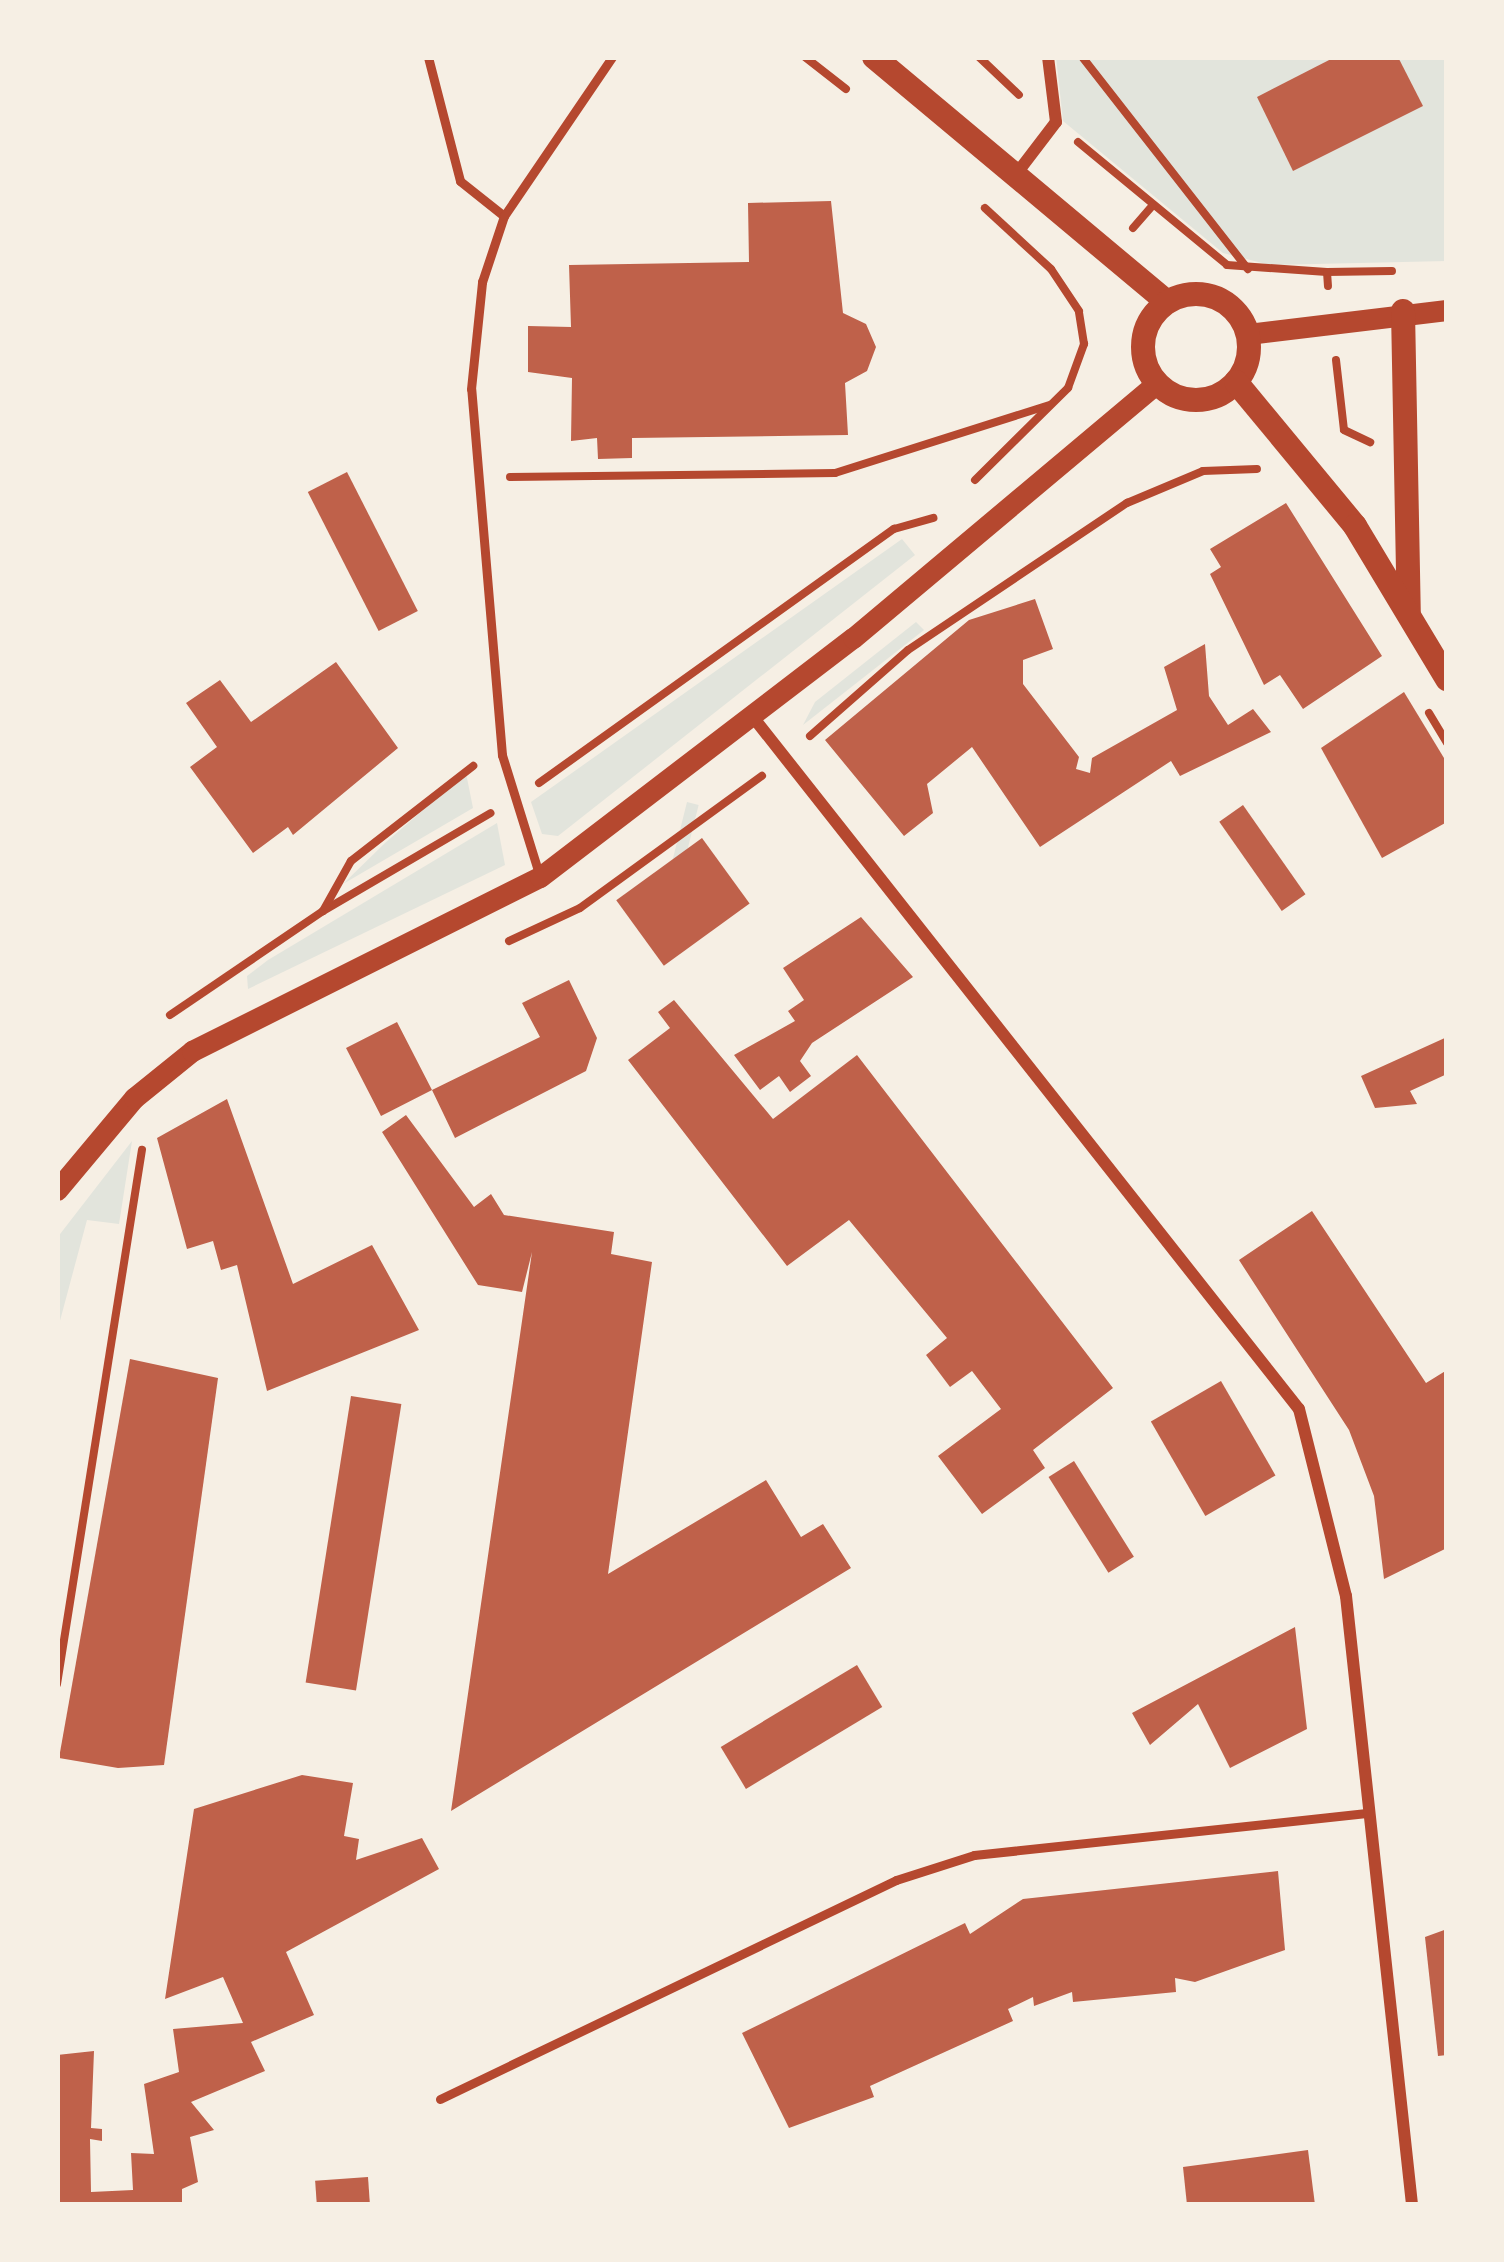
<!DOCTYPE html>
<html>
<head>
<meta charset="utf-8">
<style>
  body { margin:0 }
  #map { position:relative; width:1504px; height:2262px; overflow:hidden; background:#f6efe4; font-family:"Zilla Slab",serif }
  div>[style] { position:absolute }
  .green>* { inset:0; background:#e2e4dc; transform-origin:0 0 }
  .building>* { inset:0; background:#bf614a; transform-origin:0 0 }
  .path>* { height:8px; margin:-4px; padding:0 4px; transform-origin:4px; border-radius:4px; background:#b5482f }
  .service>* { height:9px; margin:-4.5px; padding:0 4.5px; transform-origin:4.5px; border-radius:4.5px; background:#b5482f }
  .minor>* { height:12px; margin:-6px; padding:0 6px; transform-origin:6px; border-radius:6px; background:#b5482f }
  .tertiary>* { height:21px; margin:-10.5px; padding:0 10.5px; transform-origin:10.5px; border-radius:10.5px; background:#b5482f }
  .secondary>* { height:24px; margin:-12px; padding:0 12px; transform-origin:12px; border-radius:12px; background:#b5482f }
  .secondary>.ring { margin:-12px; padding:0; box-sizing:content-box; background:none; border:24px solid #b5482f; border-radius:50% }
  span { translate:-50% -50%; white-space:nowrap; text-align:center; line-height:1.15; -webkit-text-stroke:9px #f6efe4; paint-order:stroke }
  .frame { position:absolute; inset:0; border:60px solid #f6efe4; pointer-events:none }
</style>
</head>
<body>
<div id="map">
  <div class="green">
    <div style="clip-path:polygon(1056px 57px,1447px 57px,1447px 261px,1270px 265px,1223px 253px,1063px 121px)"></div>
    <div style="clip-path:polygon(902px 539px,915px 555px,558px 836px,542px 834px,531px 802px)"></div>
    <div style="clip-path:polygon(916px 622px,924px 630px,803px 725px,815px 702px)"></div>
    <div style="clip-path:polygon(466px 773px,473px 808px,343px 884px,385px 843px)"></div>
    <div style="left:687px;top:802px;width:12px;height:120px;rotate:14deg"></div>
    <div style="clip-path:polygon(497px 823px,505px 865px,248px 989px,247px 976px,268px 960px)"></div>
    <div style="clip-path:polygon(132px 1141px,119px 1224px,87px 1220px,57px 1332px,57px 1238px)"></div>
  </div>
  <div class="building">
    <div style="clip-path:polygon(1335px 57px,1398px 57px,1423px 106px,1293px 171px,1257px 97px)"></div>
    <div style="clip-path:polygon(831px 201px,843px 313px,866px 324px,876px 347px,867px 371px,845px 383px,848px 435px,632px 438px,632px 458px,598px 459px,597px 438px,571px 441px,572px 378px,528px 372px,528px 326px,571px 327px,569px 265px,749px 262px,748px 203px)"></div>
    <div style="left:347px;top:472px;width:156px;height:44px;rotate:63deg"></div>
    <div style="clip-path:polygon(1286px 503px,1382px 656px,1303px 709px,1280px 675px,1264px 685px,1210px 574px,1221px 567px,1210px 549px)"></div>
    <div style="clip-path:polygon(1035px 599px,1053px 649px,1023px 660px,1023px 684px,1079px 757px,1076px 769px,1090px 773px,1092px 758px,1177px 710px,1164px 667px,1205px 644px,1209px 696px,1228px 725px,1253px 709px,1271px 732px,1180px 776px,1171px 761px,1040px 847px,972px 747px,927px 784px,933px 813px,904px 836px,825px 740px,969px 620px)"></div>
    <div style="clip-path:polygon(336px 662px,398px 748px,293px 835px,288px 827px,253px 853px,190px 767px,217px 747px,186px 703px,220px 680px,251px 722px)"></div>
    <div style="clip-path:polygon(1404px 692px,1447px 763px,1447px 822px,1382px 858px,1321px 748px)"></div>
    <div style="left:1243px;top:805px;width:109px;height:29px;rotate:55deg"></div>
    <div style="left:702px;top:838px;width:81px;height:106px;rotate:54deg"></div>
    <div style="clip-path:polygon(861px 917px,913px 977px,812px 1043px,800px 1061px,811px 1076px,790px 1092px,779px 1076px,760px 1090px,734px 1055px,795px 1021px,788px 1011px,804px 1000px,783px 968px)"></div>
    <div style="clip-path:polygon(569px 980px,597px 1038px,586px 1071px,455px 1138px,432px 1090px,381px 1116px,346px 1048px,397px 1022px,432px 1090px,540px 1037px,522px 1003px)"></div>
    <div style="clip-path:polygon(674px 1000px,773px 1119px,857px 1055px,1113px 1388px,1033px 1450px,1045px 1468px,982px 1514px,938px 1456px,1001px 1409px,972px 1371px,950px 1387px,926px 1355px,947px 1338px,849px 1220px,787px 1266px,628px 1060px,670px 1028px,658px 1012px)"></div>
    <div style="clip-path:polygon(1447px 1037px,1447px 1074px,1410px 1091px,1417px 1104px,1375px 1108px,1361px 1076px)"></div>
    <div style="clip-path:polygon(227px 1099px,293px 1284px,372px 1245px,419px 1330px,267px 1391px,237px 1265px,221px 1270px,213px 1241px,187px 1249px,157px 1138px)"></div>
    <div style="clip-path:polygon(406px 1115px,474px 1207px,491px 1194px,504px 1215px,614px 1232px,611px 1254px,652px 1262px,608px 1574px,766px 1480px,801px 1537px,823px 1524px,851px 1568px,451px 1811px,532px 1252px,522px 1292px,478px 1285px,382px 1132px)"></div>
    <div style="clip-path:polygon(1312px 1211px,1426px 1383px,1447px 1370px,1447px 1548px,1384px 1579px,1374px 1496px,1349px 1430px,1239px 1260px)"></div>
    <div style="clip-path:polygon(130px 1359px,218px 1378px,164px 1765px,118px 1768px,59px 1758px)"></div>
    <div style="left:1221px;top:1381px;width:109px;height:81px;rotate:60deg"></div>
    <div style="left:351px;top:1396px;width:51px;height:290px;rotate:9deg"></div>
    <div style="left:1074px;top:1461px;width:113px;height:30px;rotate:58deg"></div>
    <div style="clip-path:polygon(1295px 1627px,1307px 1729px,1230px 1768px,1198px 1704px,1150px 1745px,1132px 1713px)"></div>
    <div style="left:857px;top:1665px;width:49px;height:159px;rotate:59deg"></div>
    <div style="clip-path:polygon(302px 1775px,353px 1783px,344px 1836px,359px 1839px,356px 1860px,422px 1838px,439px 1869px,286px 1952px,314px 2015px,251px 2042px,265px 2071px,191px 2102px,214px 2130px,190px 2137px,198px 2182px,182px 2189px,182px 2205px,57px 2205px,57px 2055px,94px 2051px,91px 2128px,102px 2129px,102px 2141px,90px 2139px,91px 2192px,133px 2190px,131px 2153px,154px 2154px,144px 2084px,179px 2072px,173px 2029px,243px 2023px,223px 1977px,165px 1999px,194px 1809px)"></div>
    <div style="clip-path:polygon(1278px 1871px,1285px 1950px,1195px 1982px,1175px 1978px,1176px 1992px,1073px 2002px,1072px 1992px,1034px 2006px,1033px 1997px,1008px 2009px,1013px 2021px,870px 2086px,874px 2097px,789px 2128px,742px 2033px,965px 1923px,970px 1934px,1023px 1899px)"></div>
    <div style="clip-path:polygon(1447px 1929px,1447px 2055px,1438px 2056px,1425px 1937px)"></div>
    <div style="clip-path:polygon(1308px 2150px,1315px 2205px,1187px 2205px,1183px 2167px)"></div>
    <div style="left:368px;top:2177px;width:28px;height:53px;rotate:86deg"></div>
  </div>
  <div class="path">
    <div style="left:805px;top:57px;width:52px;rotate:38deg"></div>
    <div style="left:979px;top:57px;width:55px;rotate:43.5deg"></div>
    <div style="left:1083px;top:58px;width:268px;rotate:52deg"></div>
    <div style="left:1078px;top:142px;width:193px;rotate:39.5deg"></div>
    <div style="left:1227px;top:265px;width:100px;rotate:4deg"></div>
    <div style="left:1327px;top:272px;width:14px;rotate:86deg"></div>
    <div style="left:1133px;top:228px;width:29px;rotate:-49deg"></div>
    <div style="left:1327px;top:272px;width:65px;rotate:-0.9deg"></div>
    <div style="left:1336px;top:360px;width:70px;rotate:83.5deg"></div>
    <div style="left:1344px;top:430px;width:29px;rotate:25deg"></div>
    <div style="left:510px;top:477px;width:325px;rotate:-0.7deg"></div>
    <div style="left:835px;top:473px;width:225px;rotate:-17.6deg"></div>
    <div style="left:975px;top:480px;width:131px;rotate:-44.7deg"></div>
    <div style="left:1068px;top:388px;width:47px;rotate:-70deg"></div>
    <div style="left:1084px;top:344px;width:33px;rotate:-99deg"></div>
    <div style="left:1079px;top:311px;width:50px;rotate:-123.7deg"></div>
    <div style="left:1051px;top:269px;width:90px;rotate:-137.3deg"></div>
    <div style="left:1429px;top:713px;width:35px;rotate:59deg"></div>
    <div style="left:810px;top:736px;width:130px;rotate:-41.3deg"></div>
    <div style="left:908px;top:650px;width:264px;rotate:-33.9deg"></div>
    <div style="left:1127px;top:503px;width:82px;rotate:-22.8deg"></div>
    <div style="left:1203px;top:471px;width:54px;rotate:-2.1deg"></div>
    <div style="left:539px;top:783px;width:437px;rotate:-35.6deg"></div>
    <div style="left:894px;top:529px;width:41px;rotate:-15.8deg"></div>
    <div style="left:323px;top:911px;width:194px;rotate:-30.3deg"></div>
    <div style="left:509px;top:941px;width:78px;rotate:-24.9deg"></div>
    <div style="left:580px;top:908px;width:225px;rotate:-36deg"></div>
    <div style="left:170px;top:1015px;width:185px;rotate:-34.2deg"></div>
    <div style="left:323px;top:911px;width:57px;rotate:-60.8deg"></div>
    <div style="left:351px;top:861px;width:155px;rotate:-37.9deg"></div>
    <div style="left:57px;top:1684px;width:541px;rotate:-80.96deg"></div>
  </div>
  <div class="service">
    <div style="left:428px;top:57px;width:128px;rotate:75.5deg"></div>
    <div style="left:460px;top:181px;width:56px;rotate:38.5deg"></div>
    <div style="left:540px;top:877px;width:128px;rotate:-107.3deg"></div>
    <div style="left:502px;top:755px;width:367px;rotate:-94.8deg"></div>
    <div style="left:471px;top:389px;width:108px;rotate:-84.1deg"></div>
    <div style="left:482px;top:282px;width:70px;rotate:-71.6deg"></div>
    <div style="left:504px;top:216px;width:192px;rotate:-55.8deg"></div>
    <div style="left:440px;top:2099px;width:506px;rotate:-25.65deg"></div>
    <div style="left:896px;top:1880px;width:82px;rotate:-17.8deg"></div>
    <div style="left:974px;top:1855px;width:397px;rotate:-6.1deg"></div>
  </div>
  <div class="minor">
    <div style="left:1017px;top:173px;width:64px;rotate:-52.6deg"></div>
    <div style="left:1056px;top:122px;width:65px;rotate:-97deg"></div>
    <div style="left:753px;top:717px;width:881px;rotate:51.73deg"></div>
    <div style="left:1299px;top:1409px;width:193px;rotate:75.9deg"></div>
    <div style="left:1346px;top:1596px;width:613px;rotate:83.81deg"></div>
  </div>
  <div class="tertiary">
    <div style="left:1248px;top:334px;width:200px;rotate:-6.9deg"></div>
    <div style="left:57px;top:1190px;width:120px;rotate:-50.1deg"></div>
    <div style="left:134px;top:1098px;width:75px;rotate:-39deg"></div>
    <div style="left:192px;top:1051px;width:389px;rotate:-26.6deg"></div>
    <div style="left:540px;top:877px;width:394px;rotate:-37.4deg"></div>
    <div style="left:853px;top:638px;width:395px;rotate:-40deg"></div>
  </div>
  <div class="secondary">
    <div style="left:874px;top:57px;width:382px;rotate:39.9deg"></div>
    <div class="ring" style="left:1143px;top:294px;width:82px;height:82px"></div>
    <div style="left:1403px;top:311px;width:300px;rotate:88.9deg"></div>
    <div style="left:1236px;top:382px;width:187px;rotate:50.4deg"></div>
    <div style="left:1355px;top:526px;width:179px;rotate:59deg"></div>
  </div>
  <div class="frame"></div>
</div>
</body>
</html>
